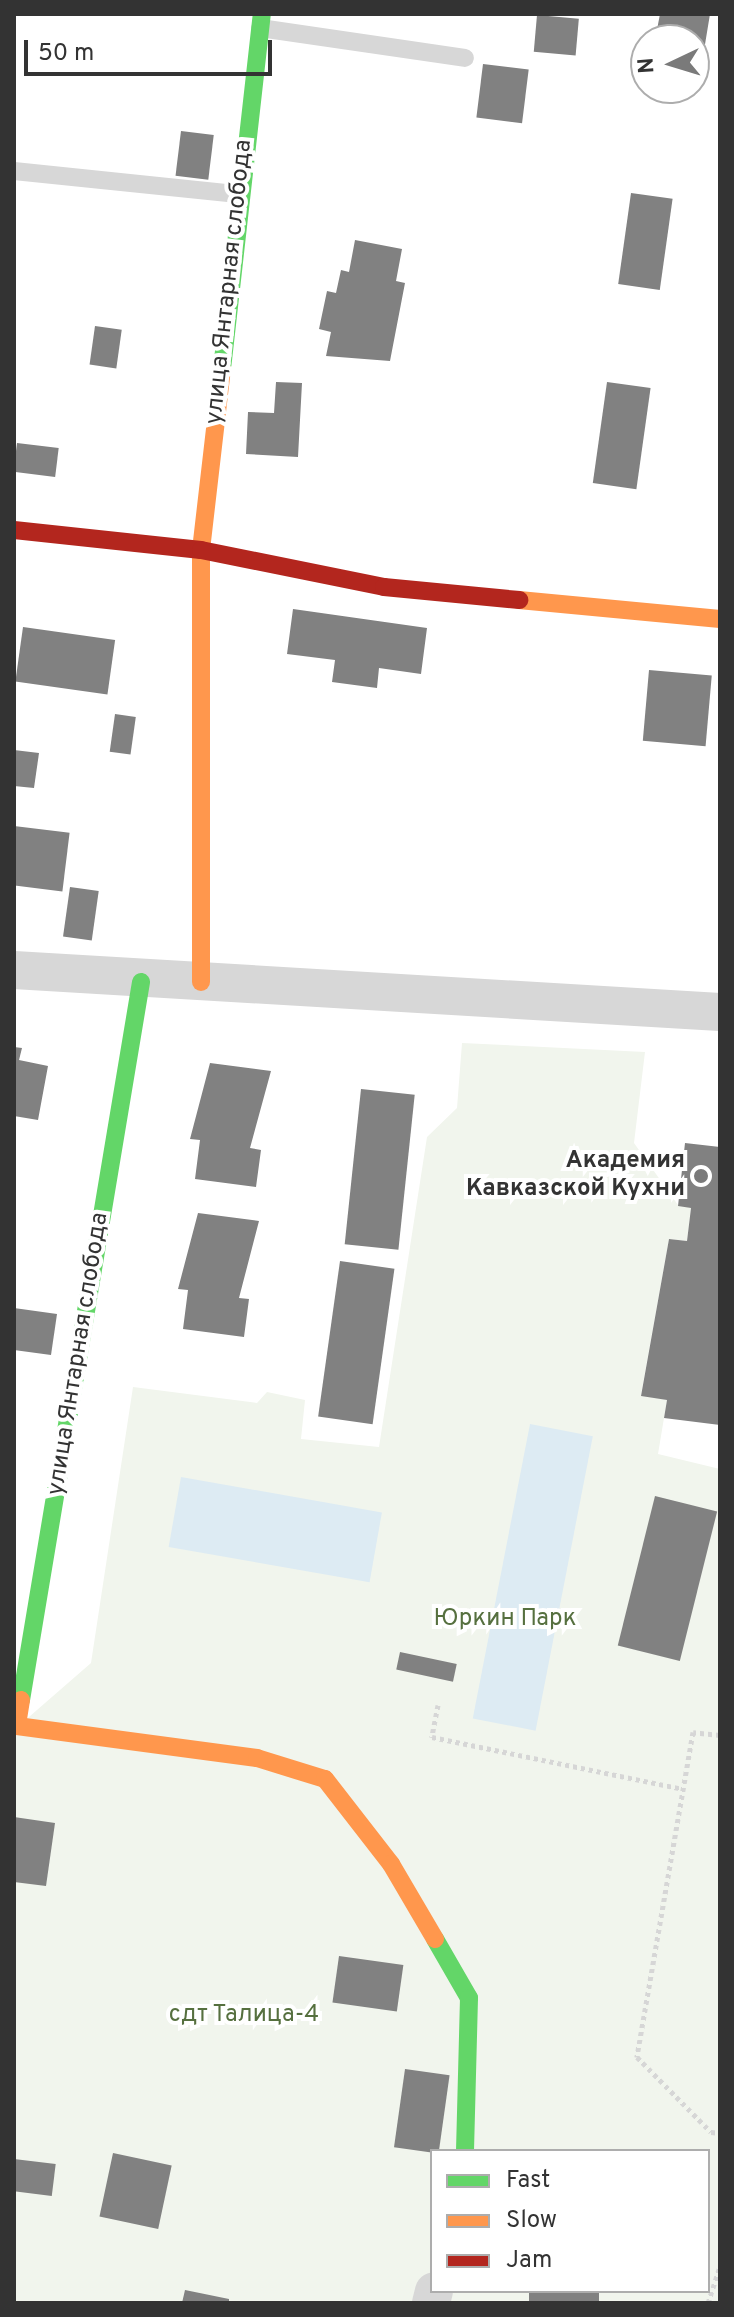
<!DOCTYPE html>
<html>
<head>
<meta charset="utf-8">
<style>
  body { margin:0 }
  #map { position:relative; width:734px; height:2317px; overflow:hidden; background:#fff; font-family:Overpass,sans-serif }
  div>[style] { position:absolute }
  .green>* { inset:0; background:#f1f5ed }
  .water>* { inset:0; background:#ddebf3; transform-origin:0 0 }
  .building>* { inset:0; background:#818181; transform-origin:0 0 }
  .path>* { height:5px; margin-top:-2.5px; transform-origin:0; background:repeating-linear-gradient(90deg,#d6d6d6 0 4px,transparent 0 8px) }
  .lane>* { height:18px; margin:-9px; padding:0 9px; transform-origin:9px; border-radius:9px; background:#d7d7d7 }
  .street>* { height:38px; margin:-19px; padding:0 19px; transform-origin:19px; border-radius:19px; background:#d7d7d7 }
  .fast>* { height:18px; margin:-9px; padding:0 9px; transform-origin:9px; border-radius:9px; background:#63d668 }
  .slow>* { height:18px; margin:-9px; padding:0 9px; transform-origin:9px; border-radius:9px; background:#ff974d }
  .jam>* { height:18px; margin:-9px; padding:0 9px; transform-origin:9px; border-radius:9px; background:#b3261e }
  .dots>* { width:22px; height:22px; translate:-50% -50%; box-sizing:border-box; border:4px solid #fff; border-radius:50% }
  span { translate:-50% -50%; white-space:nowrap; text-align:center; line-height:1.15; -webkit-text-stroke:8px #fff; paint-order:stroke }
  .street-label { font-size:24px; color:#333 }
  .poi-label { font-size:24px; color:#333; font-weight:700 }
  .right { translate:-100% -50%; text-align:right }
  .park-label { font-size:24px; color:#56703f }
  .frame { position:absolute; inset:0; border:16px solid #333; pointer-events:none }
  .legend { position:absolute; left:430px; top:2149px; width:280px; height:144px; box-sizing:border-box; background:#fff; border:2px solid #adadad; margin:0; padding:10px 14px; list-style:none; font-size:24px; color:#333 }
  .legend li { display:flex; align-items:center; gap:16px; height:40px }
  .legend b { width:40px; border:2px solid #adadad }
  .north { position:absolute; left:630px; top:24px; width:80px; height:80px; box-sizing:border-box; background:#fff; border:2px solid #adadad; border-radius:50%; rotate:266deg; font-size:22px; font-weight:700; line-height:32px; text-align:center; color:#333 }
  .north::after { content:''; display:block; margin:auto; width:28px; height:36px; background:#7a7a7a; clip-path:polygon(50% 0,100% 100%,50% 72%,0 100%) }
  .scale { position:absolute; left:24px; top:40px; width:248px; height:36px; box-sizing:border-box; border:4px solid #333; border-top:0; padding-left:10px; font-size:24px; line-height:28px; white-space:nowrap; color:#333; -webkit-text-stroke:6px #fff; paint-order:stroke }
</style>
</head>
<body>
<div id="map">
  <div class="green">
    <div style="clip-path:polygon(evenodd,462px 1043px,645px 1052px,634px 1143px,678px 1205px,691px 1208px,687px 1241px,669px 1239px,641px 1395px,667px 1400px,658px 1454px,720px 1469px,720px 2303px,14px 2303px,14px 1730px,91px 1663px,133px 1387px,257px 1403px,267px 1392px,305px 1400px,301px 1439px,379px 1447px,427px 1137px,457px 1108px,462px 1043px,432px 2151px,708px 2151px,708px 2291px,432px 2291px,432px 2151px)"></div>
  </div>
  <div class="water">
    <div style="left:530px;top:1424px;width:64px;height:300px;rotate:11deg"></div>
    <div style="left:181px;top:1477px;width:204px;height:71px;rotate:10deg"></div>
  </div>
  <div class="building">
    <div style="clip-path:polygon(660px 14px,710px 14px,697px 93px,674px 90px,694px 88px,694px 40px,655px 40px)"></div>
    <div style="left:537px;top:15px;width:42px;height:37px;rotate:5deg"></div>
    <div style="left:483px;top:64px;width:46px;height:54px;rotate:7deg"></div>
    <div style="left:181px;top:131px;width:33px;height:45px;rotate:7deg"></div>
    <div style="left:631px;top:193px;width:42px;height:92px;rotate:8deg"></div>
    <div style="clip-path:polygon(355px 240px,402px 249px,396px 281px,405px 283px,390px 361px,326px 356px,331px 332px,319px 329px,327px 291px,336px 293px,341px 270px,349px 272px)"></div>
    <div style="left:95px;top:326px;width:27px;height:39px;rotate:8deg"></div>
    <div style="clip-path:polygon(276px 382px,302px 383px,298px 457px,246px 454px,248px 412px,274px 413px)"></div>
    <div style="left:607px;top:382px;width:44px;height:102px;rotate:8deg"></div>
    <div style="left:17px;top:443px;width:42px;height:29px;rotate:7deg"></div>
    <div style="clip-path:polygon(293px 609px,427px 628px,421px 674px,379px 668px,377px 688px,332px 682px,335px 660px,287px 654px)"></div>
    <div style="left:23px;top:627px;width:93px;height:55px;rotate:8deg"></div>
    <div style="left:649px;top:670px;width:63px;height:71px;rotate:5deg"></div>
    <div style="left:115px;top:714px;width:21px;height:38px;rotate:8deg"></div>
    <div style="clip-path:polygon(14px 750px,39px 753px,34px 788px,14px 786px)"></div>
    <div style="left:14px;top:826px;width:56px;height:59px;rotate:7deg"></div>
    <div style="left:70px;top:887px;width:29px;height:50px;rotate:8deg"></div>
    <div style="clip-path:polygon(14px 1047px,22px 1048px,19px 1060px,48px 1066px,38px 1120px,14px 1116px)"></div>
    <div style="clip-path:polygon(210px 1063px,271px 1071px,250px 1148px,261px 1150px,256px 1187px,195px 1179px,200px 1140px,190px 1139px)"></div>
    <div style="left:361px;top:1089px;width:54px;height:156px;rotate:6deg"></div>
    <div style="clip-path:polygon(685px 1143px,720px 1147px,720px 1425px,664px 1418px,667px 1400px,641px 1396px,669px 1239px,687px 1241px,691px 1208px,678px 1206px)"></div>
    <div style="clip-path:polygon(198px 1213px,259px 1221px,239px 1298px,249px 1299px,244px 1337px,183px 1329px,188px 1290px,178px 1289px)"></div>
    <div style="left:340px;top:1261px;width:55px;height:157px;rotate:8deg"></div>
    <div style="clip-path:polygon(14px 1308px,57px 1314px,51px 1355px,14px 1350px)"></div>
    <div style="left:655px;top:1496px;width:64px;height:154px;rotate:14deg"></div>
    <div style="left:400px;top:1652px;width:58px;height:18px;rotate:12deg"></div>
    <div style="clip-path:polygon(14px 1817px,55px 1823px,46px 1886px,14px 1882px)"></div>
    <div style="left:339px;top:1956px;width:65px;height:47px;rotate:8deg"></div>
    <div style="left:405px;top:2069px;width:45px;height:79px;rotate:8deg"></div>
    <div style="left:113px;top:2153px;width:60px;height:65px;rotate:12deg"></div>
    <div style="left:14px;top:2159px;width:42px;height:32px;rotate:7deg"></div>
    <div style="clip-path:polygon(185px 2290px,229px 2299px,229px 2303px,182px 2303px)"></div>
    <div style="left:529px;top:2291px;width:70px;height:12px"></div>
  </div>
  <div class="path">
    <div style="left:438px;top:1705px;width:33px;rotate:101deg"></div>
    <div style="left:432px;top:1737px;width:256px;rotate:11.7deg"></div>
    <div style="left:720px;top:1735px;width:27px;rotate:-174deg"></div>
    <div style="left:693px;top:1732px;width:330px;rotate:99.8deg"></div>
    <div style="left:637px;top:2057px;width:105px;rotate:45.4deg"></div>
    <div style="left:711px;top:2132px;width:9px;rotate:6deg"></div>
    <div style="left:708px;top:2303px;width:40px;rotate:-72deg"></div>
  </div>
  <div class="lane">
    <div style="left:260px;top:28px;width:207px;rotate:8.3deg"></div>
    <div style="left:14px;top:171px;width:225px;rotate:5.9deg"></div>
  </div>
  <div class="street">
    <div style="left:14px;top:970px;width:707px;rotate:3.4deg"></div>
    <div style="left:431px;top:2303px;width:12px;rotate:-76deg"></div>
  </div>
  <div class="fast">
    <div style="left:222px;top:369px;width:357px;rotate:-83.6deg"></div>
    <div style="left:21px;top:1700px;width:728px;rotate:-80.51deg"></div>
    <div style="left:435px;top:1939px;width:68px;rotate:60deg"></div>
    <div style="left:469px;top:1998px;width:153px;rotate:91.5deg"></div>
  </div>
  <div class="slow">
    <div style="left:519px;top:600px;width:202px;rotate:5.4deg"></div>
    <div style="left:201px;top:982px;width:432px;rotate:-90deg"></div>
    <div style="left:201px;top:550px;width:182px;rotate:-83.4deg"></div>
    <div style="left:21px;top:1700px;width:26px;rotate:99deg"></div>
    <div style="left:17px;top:1726px;width:242px;rotate:7.6deg"></div>
    <div style="left:257px;top:1758px;width:71px;rotate:17.2deg"></div>
    <div style="left:325px;top:1779px;width:108px;rotate:52.2deg"></div>
    <div style="left:391px;top:1864px;width:87px;rotate:59.6deg"></div>
  </div>
  <div class="jam">
    <div style="left:14px;top:530px;width:188px;rotate:6.1deg"></div>
    <div style="left:201px;top:550px;width:187px;rotate:11.4deg"></div>
    <div style="left:384px;top:587px;width:136px;rotate:5.5deg"></div>
  </div>
  <div class="dots">
    <div style="left:701px;top:1176px;background:#7a7a7a"></div>
  </div>
  <div class="street-label">
    <span style="left:230px;top:282px;rotate:-84deg">улица Янтарная слобода</span>
    <span style="left:79px;top:1354px;rotate:-81deg">улица Янтарная слобода</span>
  </div>
  <div class="poi-label">
    <span class="right" style="left:685px;top:1176px">Академия<br>Кавказской Кухни</span>
  </div>
  <div class="park-label">
    <span style="left:505px;top:1620px">Юркин Парк</span>
    <span style="left:244px;top:2016px">сдт Талица-4</span>
  </div>
  <div class="frame"></div>
  <ul class="legend">
  <li><b style="height:10px;background:#63d668"></b>Fast</li>
  <li><b style="height:10px;background:#ff974d"></b>Slow</li>
  <li><b style="height:10px;background:#b3261e"></b>Jam</li>
  </ul>
  <div class="north">N</div>
  <div class="scale">50 m</div>
</div>
</body>
</html>
